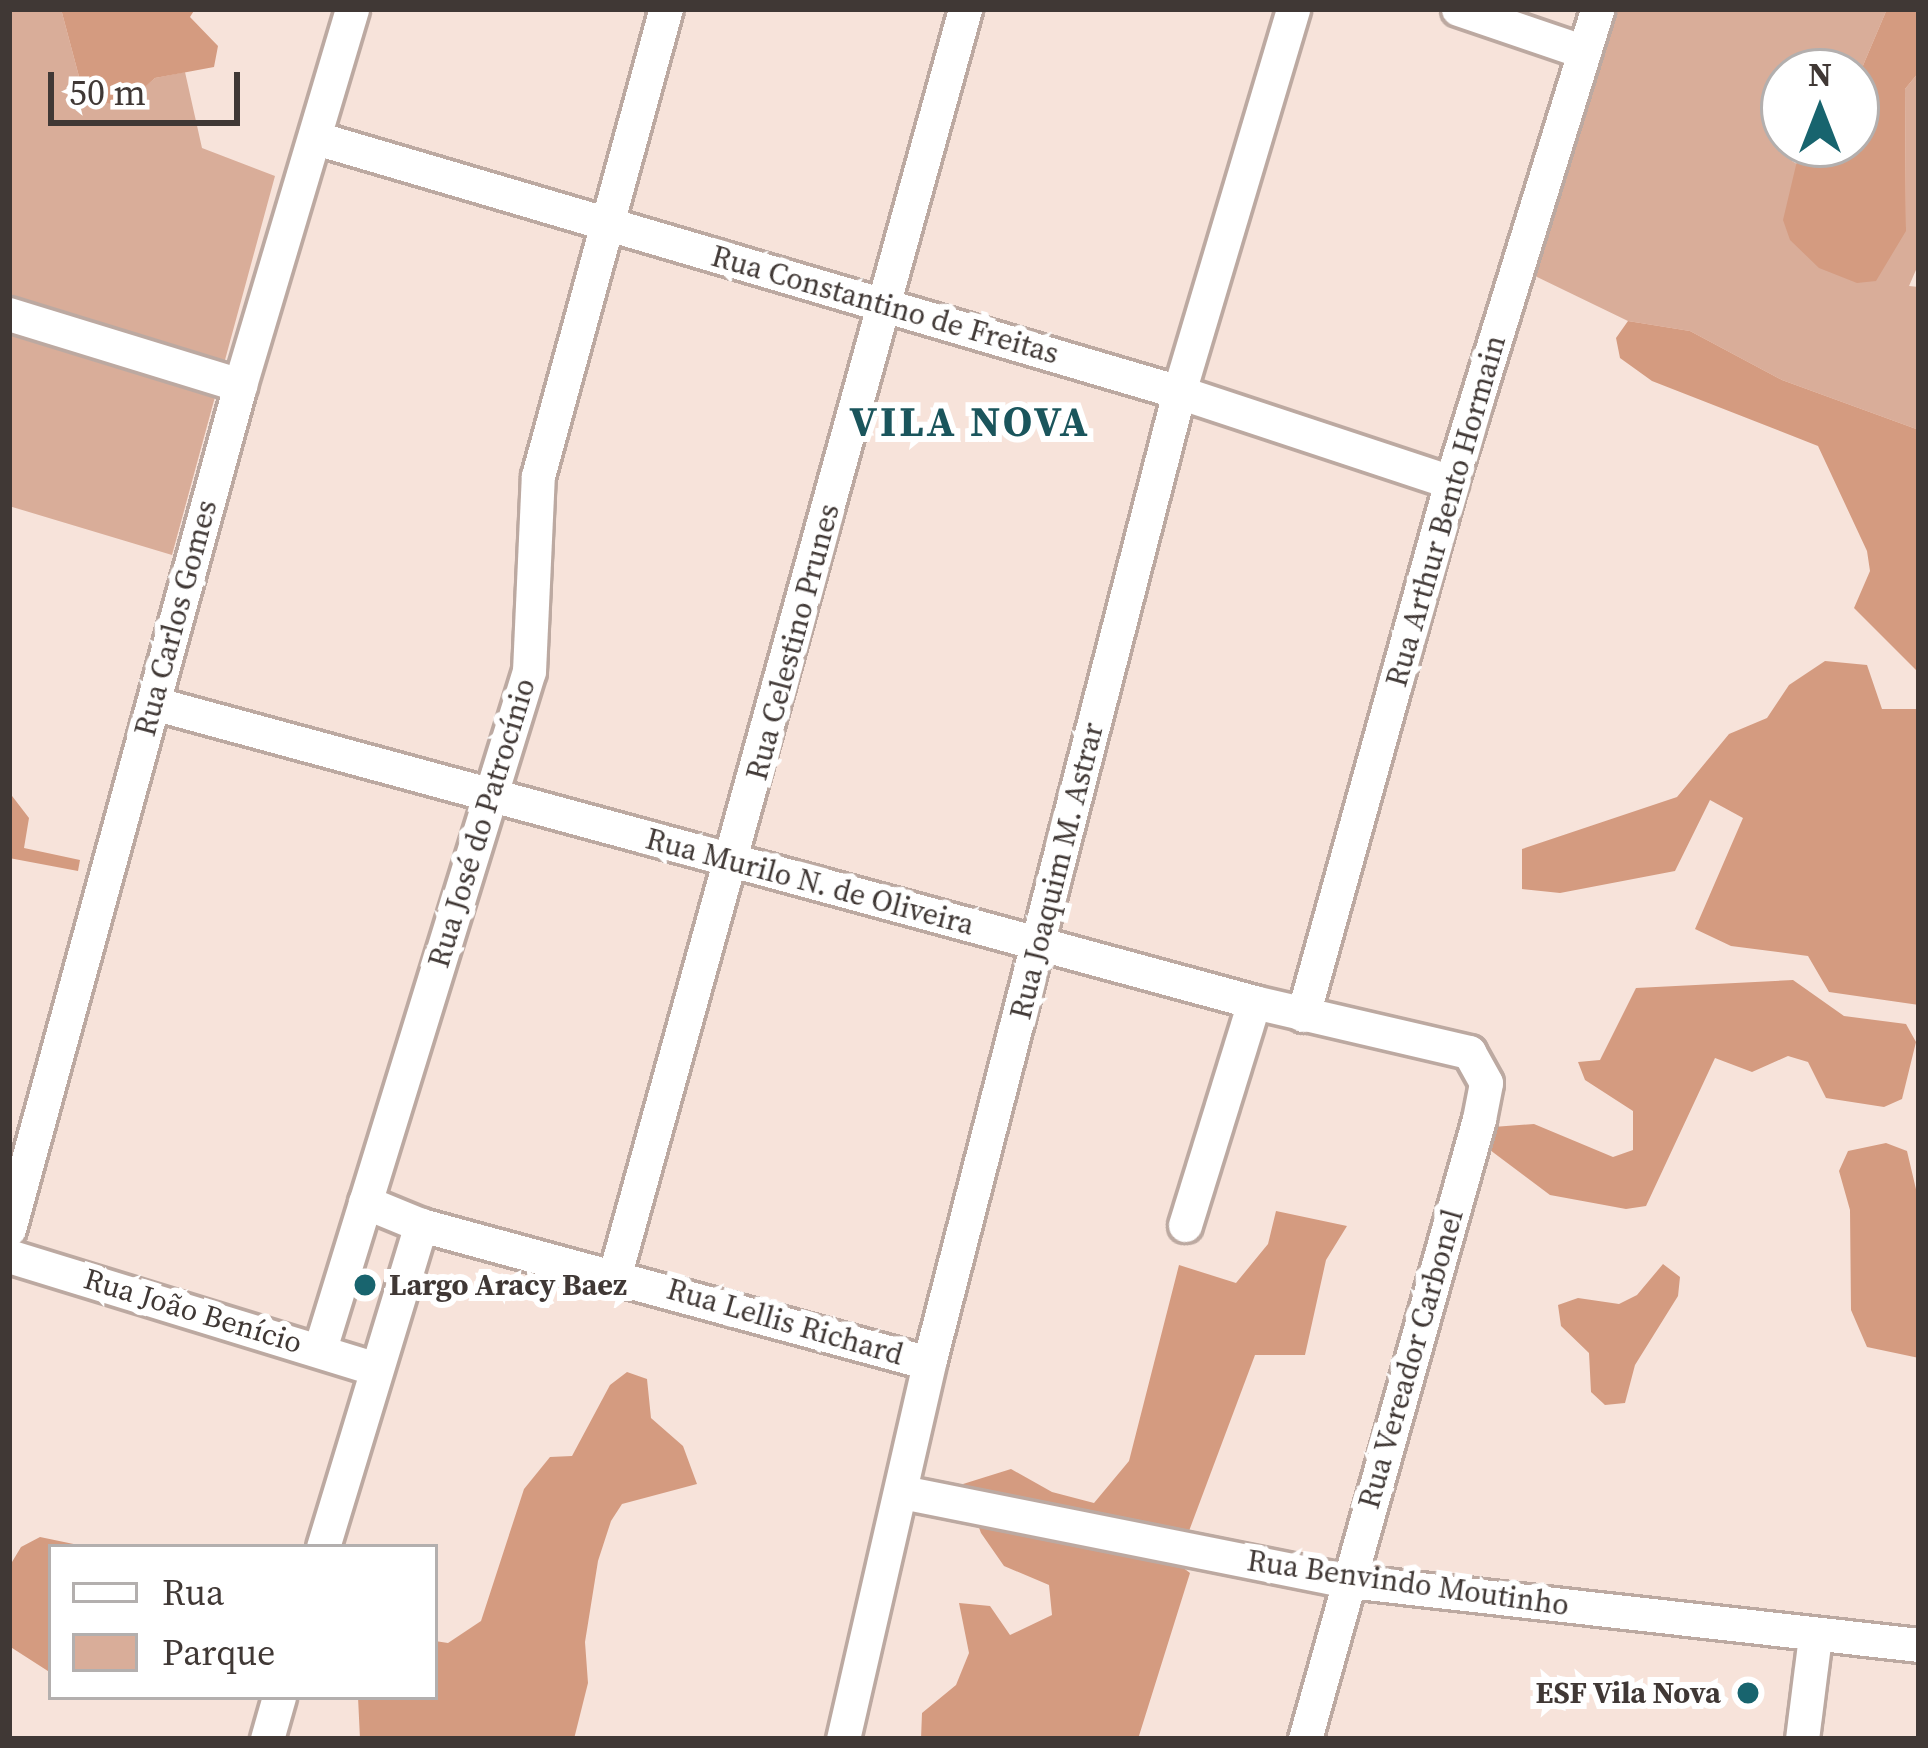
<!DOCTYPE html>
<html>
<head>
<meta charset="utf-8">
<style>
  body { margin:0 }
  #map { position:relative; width:1928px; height:1748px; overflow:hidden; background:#f7e3da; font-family:"Source Serif 4",serif }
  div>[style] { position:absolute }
  .green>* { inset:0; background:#d9ad99 }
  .forest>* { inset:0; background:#d49b80 }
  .roads { filter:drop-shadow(3px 0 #bca9a1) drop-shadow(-3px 0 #bca9a1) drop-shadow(0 3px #bca9a1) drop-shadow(0 -3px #bca9a1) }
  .minor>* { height:33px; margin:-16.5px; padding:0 16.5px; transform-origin:16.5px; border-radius:16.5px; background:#fff }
  .dots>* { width:33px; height:33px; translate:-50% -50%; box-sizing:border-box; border:6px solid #fff; border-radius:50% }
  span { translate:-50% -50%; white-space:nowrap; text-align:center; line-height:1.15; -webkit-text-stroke:12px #fff; paint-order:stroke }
  .street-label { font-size:30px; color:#403835 }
  .poi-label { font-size:30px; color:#403835; font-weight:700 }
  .left { translate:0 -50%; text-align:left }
  .right { translate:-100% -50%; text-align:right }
  .district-label { font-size:42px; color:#1a555c; font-weight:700; letter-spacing:3px }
  .frame { position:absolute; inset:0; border:12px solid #403835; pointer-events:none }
  .legend { position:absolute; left:48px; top:1544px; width:390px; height:156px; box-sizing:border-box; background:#fff; border:3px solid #b3afae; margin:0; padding:15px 21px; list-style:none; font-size:36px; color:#403835 }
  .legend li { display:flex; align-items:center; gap:24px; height:60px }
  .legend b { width:60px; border:3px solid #b3afae }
  .north { position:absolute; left:1760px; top:48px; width:120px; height:120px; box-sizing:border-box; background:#fff; border:3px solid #b3afae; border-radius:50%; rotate:0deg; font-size:33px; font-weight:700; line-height:48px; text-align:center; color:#403835 }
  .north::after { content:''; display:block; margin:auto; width:42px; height:54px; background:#18646e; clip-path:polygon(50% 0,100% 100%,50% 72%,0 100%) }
  .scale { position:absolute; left:48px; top:72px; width:192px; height:54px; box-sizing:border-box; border:6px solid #403835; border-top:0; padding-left:15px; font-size:36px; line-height:42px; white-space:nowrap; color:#403835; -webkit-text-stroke:9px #fff; paint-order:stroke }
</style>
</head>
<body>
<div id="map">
  <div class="green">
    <div style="clip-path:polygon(9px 9px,61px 9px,85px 99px,124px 105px,155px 78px,185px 72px,202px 148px,275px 176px,172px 555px,9px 506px)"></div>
    <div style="clip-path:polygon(1604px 9px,1887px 9px,1856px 82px,1856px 72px,1784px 72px,1784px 144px,1801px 144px,1792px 161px,1906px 231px,1905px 89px,1919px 72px,1919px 263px,1909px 286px,1919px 287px,1919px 430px,1782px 380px,1690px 331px,1628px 321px,1535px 276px)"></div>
  </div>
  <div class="forest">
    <div style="clip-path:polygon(61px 9px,195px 9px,190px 17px,218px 46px,214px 67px,155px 78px,124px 106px,85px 99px)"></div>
    <div style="clip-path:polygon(1887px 9px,1919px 9px,1919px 72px,1905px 89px,1906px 231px,1876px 281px,1857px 283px,1819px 268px,1790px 240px,1783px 220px,1801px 144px,1856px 144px,1856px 82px)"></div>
    <div style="clip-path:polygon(1628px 321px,1690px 331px,1782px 380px,1919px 430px,1919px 673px,1854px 608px,1870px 571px,1867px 551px,1818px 446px,1652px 381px,1620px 358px,1616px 338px)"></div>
    <div style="clip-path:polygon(1825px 661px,1867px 665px,1882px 709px,1919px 709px,1919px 1005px,1829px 992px,1808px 956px,1731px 946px,1695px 929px,1743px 818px,1710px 800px,1675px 871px,1560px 893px,1522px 889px,1522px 849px,1677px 797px,1729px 734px,1767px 718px,1789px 685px)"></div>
    <div style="clip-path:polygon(9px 792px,29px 818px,24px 848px,80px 860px,78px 871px,9px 858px)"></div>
    <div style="clip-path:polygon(1793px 980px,1844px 1016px,1906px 1024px,1916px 1042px,1902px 1099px,1884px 1107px,1826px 1098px,1808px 1062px,1788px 1056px,1752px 1072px,1715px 1058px,1646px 1206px,1626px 1209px,1550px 1195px,1486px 1147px,1493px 1127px,1534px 1124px,1613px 1157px,1633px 1150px,1633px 1111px,1585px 1080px,1578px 1062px,1600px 1060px,1636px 988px)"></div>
    <div style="clip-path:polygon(1886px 1143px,1907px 1151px,1919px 1202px,1919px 1358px,1867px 1347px,1851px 1310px,1850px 1210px,1839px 1171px,1848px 1151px)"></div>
    <div style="clip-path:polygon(1276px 1211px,1347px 1226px,1326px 1260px,1305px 1355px,1255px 1355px,1177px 1563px,1190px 1573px,1138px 1739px,921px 1739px,922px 1713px,956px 1685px,969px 1653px,959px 1603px,990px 1606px,1010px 1635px,1052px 1615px,1049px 1585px,1004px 1566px,981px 1533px,963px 1484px,1011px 1469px,1052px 1492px,1094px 1503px,1129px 1461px,1179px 1265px,1236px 1283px,1268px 1244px)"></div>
    <div style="clip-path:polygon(1663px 1264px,1680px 1277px,1678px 1296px,1635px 1365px,1625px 1403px,1605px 1405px,1591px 1392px,1589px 1353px,1561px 1326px,1558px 1305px,1578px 1298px,1619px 1304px,1637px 1295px)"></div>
    <div style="clip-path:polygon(627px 1372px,647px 1379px,651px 1418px,683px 1446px,697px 1484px,622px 1504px,611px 1521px,598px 1561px,585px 1642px,588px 1683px,574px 1739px,360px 1739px,358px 1697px,435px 1697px,435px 1641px,448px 1643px,481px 1621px,524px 1489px,550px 1457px,572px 1456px,610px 1385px)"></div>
    <div style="clip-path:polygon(40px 1537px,88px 1547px,51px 1547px,51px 1673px,9px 1646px,9px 1567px,21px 1547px)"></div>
  </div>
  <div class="roads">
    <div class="minor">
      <div style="left:1458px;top:9px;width:133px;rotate:18.8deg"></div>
      <div style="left:316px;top:138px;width:900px;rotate:16.4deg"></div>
      <div style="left:1179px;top:392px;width:287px;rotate:18.3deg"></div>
      <div style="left:9px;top:314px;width:242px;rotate:17.1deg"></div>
      <div style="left:153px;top:703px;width:1141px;rotate:15.19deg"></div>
      <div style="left:1254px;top:1002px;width:221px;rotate:13.1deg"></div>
      <div style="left:1469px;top:1052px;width:35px;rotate:61deg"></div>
      <div style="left:1486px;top:1083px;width:37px;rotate:101deg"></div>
      <div style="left:1479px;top:1119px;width:644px;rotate:105.68deg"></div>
      <div style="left:1303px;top:1015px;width:553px;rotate:-74.48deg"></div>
      <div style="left:1451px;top:482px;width:495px;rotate:-72.8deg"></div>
      <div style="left:365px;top:1202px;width:61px;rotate:22.3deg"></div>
      <div style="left:421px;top:1225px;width:526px;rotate:15.2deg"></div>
      <div style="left:1185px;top:1225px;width:233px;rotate:-72.8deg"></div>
      <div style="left:9px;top:1229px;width:875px;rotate:-74.69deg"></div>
      <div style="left:240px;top:385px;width:392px;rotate:-73.4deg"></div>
      <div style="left:9px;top:1256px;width:384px;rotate:17.1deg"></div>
      <div style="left:615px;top:1274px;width:1313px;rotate:-74.53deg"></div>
      <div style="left:320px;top:1349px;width:709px;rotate:-72.87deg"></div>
      <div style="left:529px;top:671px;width:195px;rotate:-87.4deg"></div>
      <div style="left:538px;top:476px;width:484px;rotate:-74.7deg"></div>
      <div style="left:902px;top:1492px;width:456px;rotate:11.3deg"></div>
      <div style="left:1349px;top:1581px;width:574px;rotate:6.41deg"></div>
      <div style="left:323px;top:1547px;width:337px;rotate:-73.1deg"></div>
      <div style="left:267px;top:1739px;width:44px;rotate:-74.1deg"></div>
      <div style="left:843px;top:1739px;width:386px;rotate:-77.1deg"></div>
      <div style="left:929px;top:1363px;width:1003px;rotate:-75.56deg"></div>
      <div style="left:1179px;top:392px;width:400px;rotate:-73.4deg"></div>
      <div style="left:1802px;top:1739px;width:104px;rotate:-82.8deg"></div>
    </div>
  </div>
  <div class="dots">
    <div style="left:365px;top:1285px;background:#18646e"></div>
    <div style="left:1748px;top:1693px;background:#18646e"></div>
  </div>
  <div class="street-label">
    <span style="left:885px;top:305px;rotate:16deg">Rua Constantino de Freitas</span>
    <span style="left:1446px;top:511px;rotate:-74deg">Rua Arthur Bento Hormain</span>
    <span style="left:176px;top:618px;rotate:-75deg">Rua Carlos Gomes</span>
    <span style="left:793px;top:642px;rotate:-75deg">Rua Celestino Prunes</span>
    <span style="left:482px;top:823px;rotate:-73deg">Rua José do Patrocínio</span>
    <span style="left:1057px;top:871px;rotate:-76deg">Rua Joaquim M. Astrar</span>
    <span style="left:810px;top:882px;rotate:15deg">Rua Murilo N. de Oliveira</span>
    <span style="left:193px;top:1311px;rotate:17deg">Rua João Benício</span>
    <span style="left:785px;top:1322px;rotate:16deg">Rua Lellis Richard</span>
    <span style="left:1411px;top:1359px;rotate:-74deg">Rua Vereador Carbonel</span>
    <span style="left:1408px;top:1583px;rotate:8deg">Rua Benvindo Moutinho</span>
  </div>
  <div class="poi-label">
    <span class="left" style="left:389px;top:1285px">Largo Aracy Baez</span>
    <span class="right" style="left:1721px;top:1693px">ESF Vila Nova</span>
  </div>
  <div class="district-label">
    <span style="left:970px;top:421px">VILA NOVA</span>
  </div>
  <div class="frame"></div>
  <ul class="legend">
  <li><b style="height:15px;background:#fff"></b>Rua</li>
  <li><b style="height:33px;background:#d9ad99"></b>Parque</li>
  </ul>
  <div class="north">N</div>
  <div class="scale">50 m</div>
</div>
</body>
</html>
